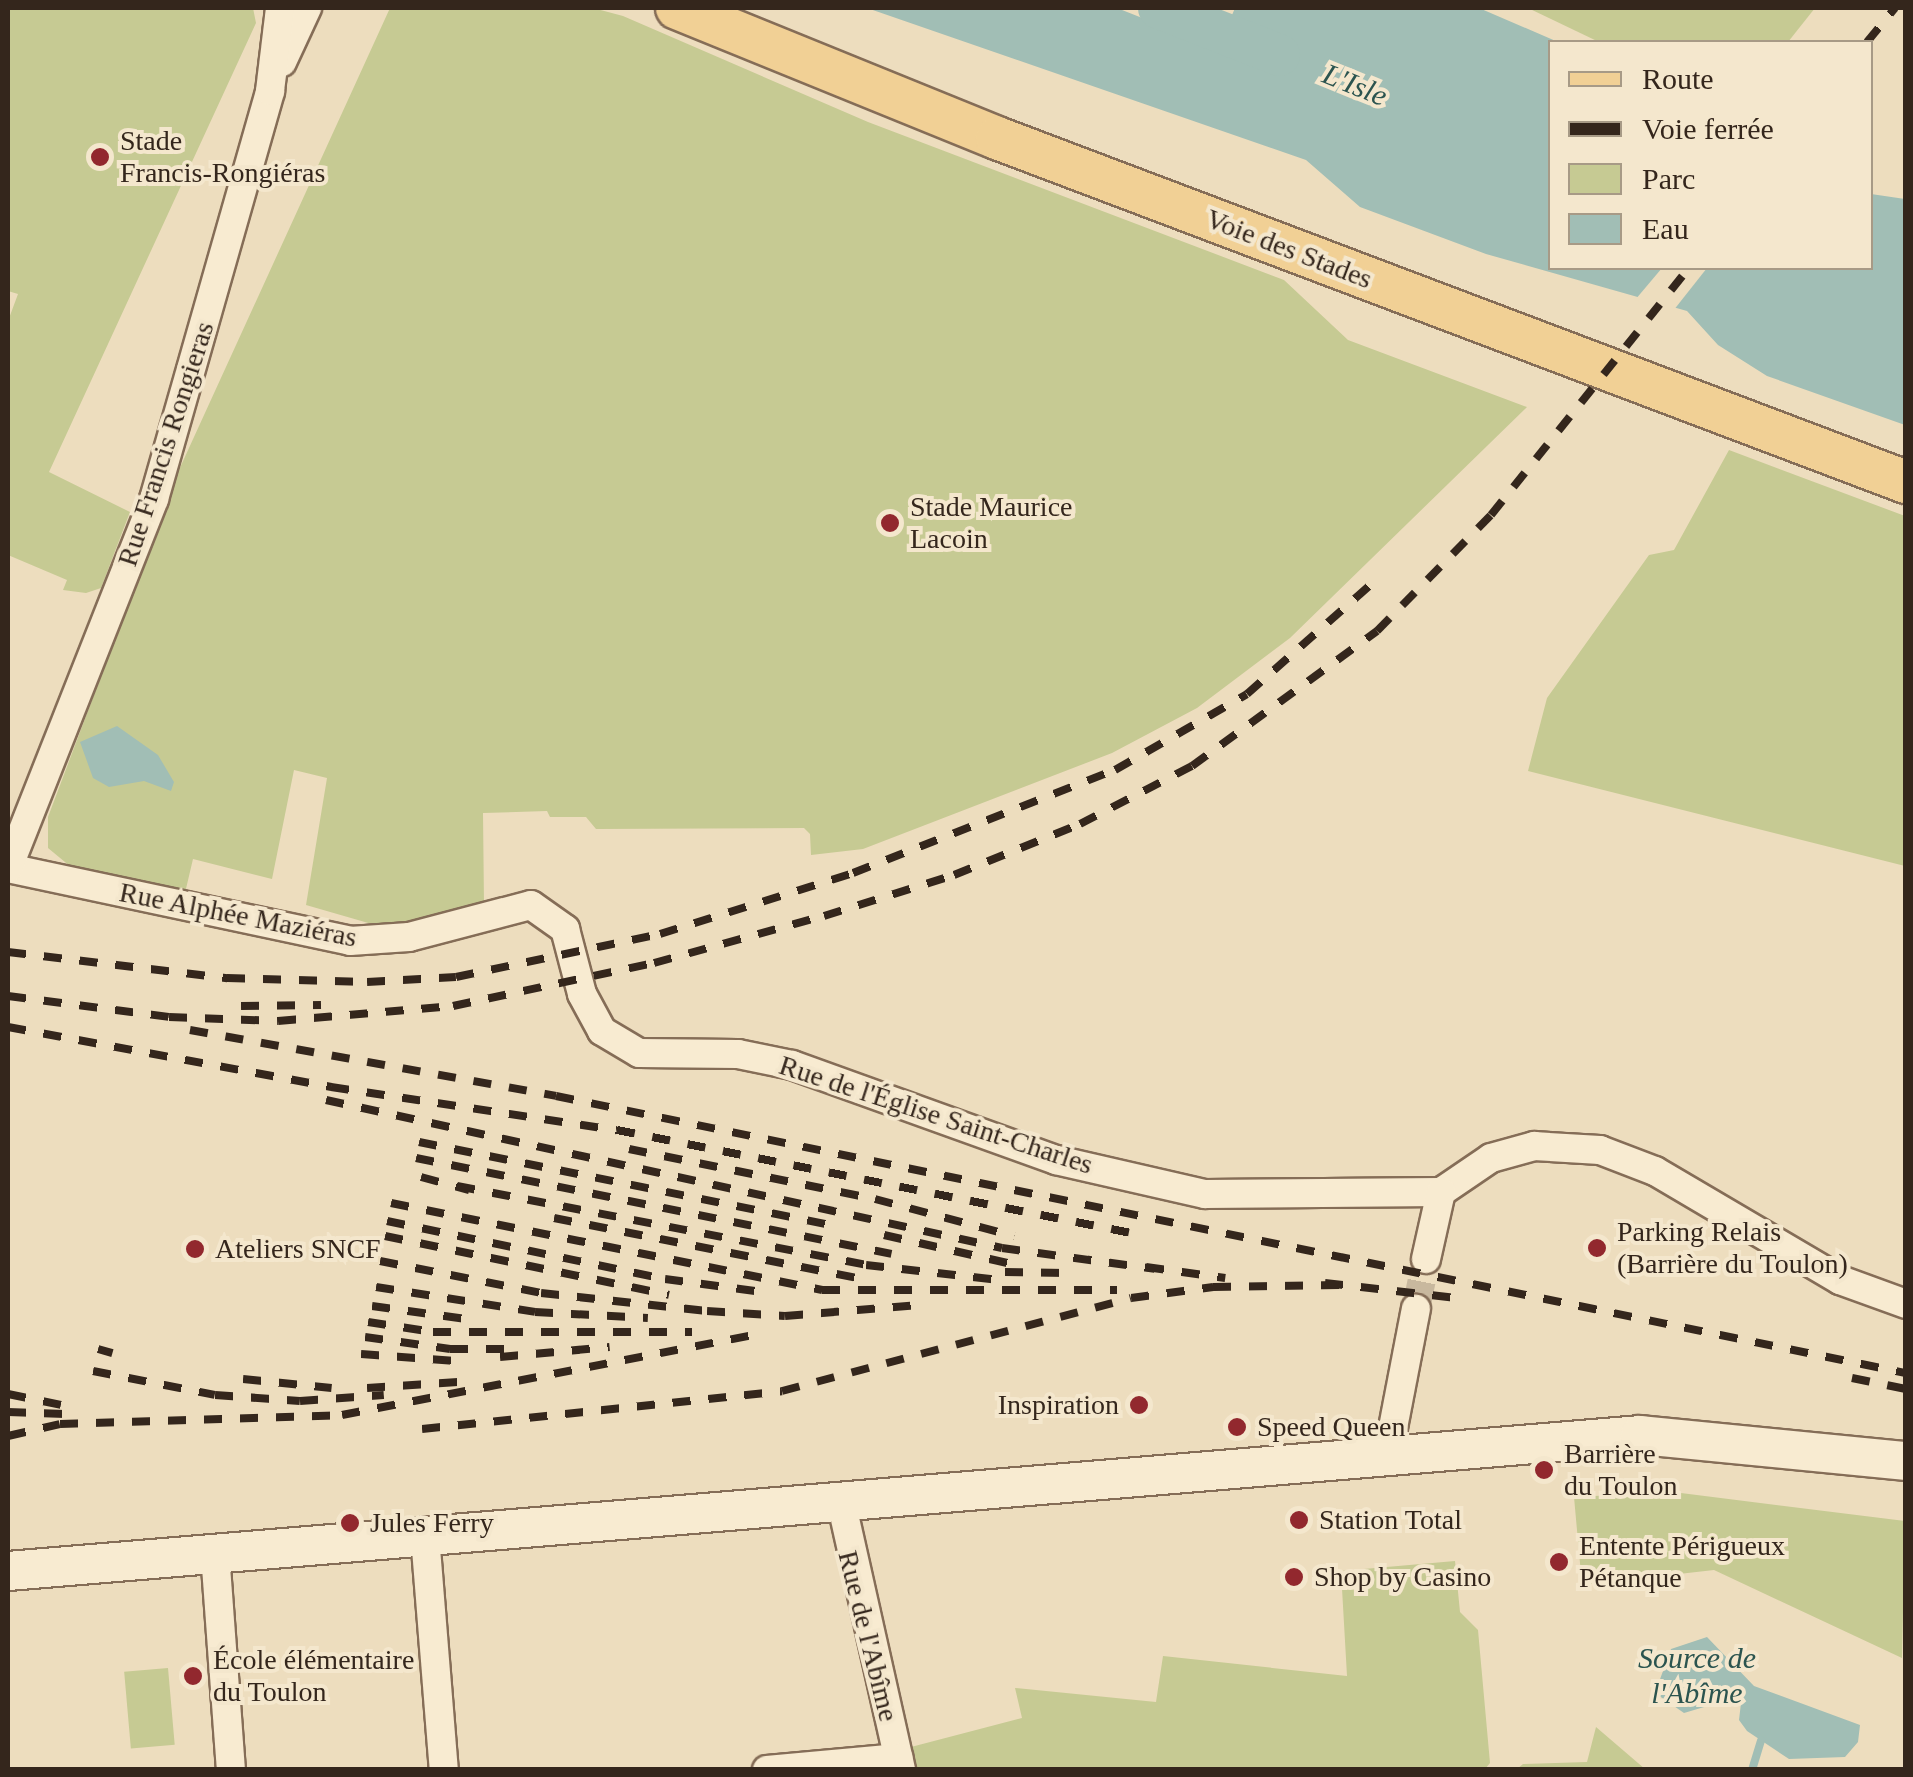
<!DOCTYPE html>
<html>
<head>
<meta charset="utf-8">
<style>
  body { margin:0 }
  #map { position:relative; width:1913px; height:1777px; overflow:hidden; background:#edddbe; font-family:"Times New Roman",serif }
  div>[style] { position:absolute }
  .green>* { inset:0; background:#c6ca93; transform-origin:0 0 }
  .water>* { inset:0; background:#a1beb5 }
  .pier>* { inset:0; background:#edddbe }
  .stream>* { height:8px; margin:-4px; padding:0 4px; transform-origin:4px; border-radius:4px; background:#a1beb5 }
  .river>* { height:42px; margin:-21px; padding:0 21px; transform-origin:21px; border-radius:21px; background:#a1beb5 }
  .minor-tunnel>* { height:28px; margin-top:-14px; transform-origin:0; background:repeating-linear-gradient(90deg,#c8b89e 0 28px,transparent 0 42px) }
  .roads { filter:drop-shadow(2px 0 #856d57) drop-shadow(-2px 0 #856d57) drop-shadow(0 2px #856d57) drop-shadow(0 -2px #856d57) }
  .minor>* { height:28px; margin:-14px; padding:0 14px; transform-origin:14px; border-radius:14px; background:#f8ebd1 }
  .secondary>* { height:38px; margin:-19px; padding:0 19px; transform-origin:19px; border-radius:19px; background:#f8ebd1 }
  .primary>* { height:42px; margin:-21px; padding:0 21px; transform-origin:21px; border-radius:21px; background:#f1d095 }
  .rail>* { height:8px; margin-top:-4px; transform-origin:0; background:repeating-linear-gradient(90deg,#34261c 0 18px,transparent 0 36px) }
  .dots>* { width:28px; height:28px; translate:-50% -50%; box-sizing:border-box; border:5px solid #f4e7cd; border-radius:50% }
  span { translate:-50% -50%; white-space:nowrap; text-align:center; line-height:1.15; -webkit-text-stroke:8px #f4e7cd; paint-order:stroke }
  .poi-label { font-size:28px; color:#34261c }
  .left { translate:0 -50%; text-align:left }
  .right { translate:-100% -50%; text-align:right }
  .street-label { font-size:28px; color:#34261c }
  .water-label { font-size:30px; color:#2b544f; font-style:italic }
  .frame { position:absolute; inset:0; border:10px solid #34261c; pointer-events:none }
  .legend { position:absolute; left:1548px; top:40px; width:325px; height:230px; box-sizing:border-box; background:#f4e7cd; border:2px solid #a79a86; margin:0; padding:12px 18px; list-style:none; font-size:30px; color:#34261c }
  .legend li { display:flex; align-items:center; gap:20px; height:50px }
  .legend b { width:50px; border:2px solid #a79a86 }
</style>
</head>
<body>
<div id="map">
  <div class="green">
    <div style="clip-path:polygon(8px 8px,253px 8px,256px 23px,49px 472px,130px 512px,101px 588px,86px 593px,63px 590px,67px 580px,8px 555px,8px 321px,18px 294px,8px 291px)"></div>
    <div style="clip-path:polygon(390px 8px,593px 8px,623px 16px,868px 122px,1284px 280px,1348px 340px,1527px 407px,1290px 638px,1197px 708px,1112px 753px,863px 849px,811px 855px,810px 834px,804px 828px,596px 829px,586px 817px,550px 817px,547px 811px,483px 813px,484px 904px,396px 931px,306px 905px,327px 778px,294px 770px,272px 879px,193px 859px,185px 893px,71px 867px,48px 848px,48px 817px,178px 472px)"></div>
    <div style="clip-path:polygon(1528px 8px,1815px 8px,1788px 42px,1599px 42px)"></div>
    <div style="clip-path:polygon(1729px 450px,1905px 516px,1905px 866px,1528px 771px,1547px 698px,1649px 555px,1674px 550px)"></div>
    <div style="clip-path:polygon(1673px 1492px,1905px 1521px,1902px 1658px,1714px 1570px,1582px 1585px,1574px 1497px)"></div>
    <div style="clip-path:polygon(1455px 1561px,1460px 1612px,1478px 1630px,1490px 1763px,1485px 1769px,915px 1769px,911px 1747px,1022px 1718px,1015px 1688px,1156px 1702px,1163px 1656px,1347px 1676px,1341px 1571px)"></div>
    <div style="left:168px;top:1668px;width:77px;height:44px;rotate:85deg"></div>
    <div style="clip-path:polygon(1596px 1727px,1645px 1769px,1517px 1769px,1523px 1764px,1587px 1762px)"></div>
  </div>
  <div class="water">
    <div style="clip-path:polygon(867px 8px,1117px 8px,1218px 48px,1235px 8px,1479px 8px,1558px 42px,1550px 42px,1550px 268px,1870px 268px,1871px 194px,1905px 199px,1905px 425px,1767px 376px,1718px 345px,1687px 311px,1486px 254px,1360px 207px,1306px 160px)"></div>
    <div style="clip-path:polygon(117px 726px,158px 755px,174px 782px,171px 791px,144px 781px,109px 787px,93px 778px,80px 742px)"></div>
    <div style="clip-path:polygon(1707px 1637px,1754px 1686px,1860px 1725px,1858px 1742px,1845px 1757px,1789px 1759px,1747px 1731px,1739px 1720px,1741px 1703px,1731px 1699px,1684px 1713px,1655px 1693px,1671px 1649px)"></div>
  </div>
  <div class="pier">
    <div style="clip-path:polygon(1662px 268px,1707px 268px,1673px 311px,1635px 300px)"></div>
  </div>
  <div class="stream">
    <div style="left:1752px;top:1770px;width:31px;rotate:-73deg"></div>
  </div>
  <div class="river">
    <div style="left:1159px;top:8px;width:129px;rotate:21.4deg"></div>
  </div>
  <div class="minor-tunnel">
    <div style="left:1416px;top:1309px;width:51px;rotate:-78.7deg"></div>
  </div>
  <div class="roads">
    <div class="minor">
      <div style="left:282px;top:62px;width:60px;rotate:-65.2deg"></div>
      <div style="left:8px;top:868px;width:350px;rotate:12deg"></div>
      <div style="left:350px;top:941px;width:59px;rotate:-3.9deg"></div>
      <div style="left:409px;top:937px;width:126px;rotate:-14.7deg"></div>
      <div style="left:531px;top:905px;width:42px;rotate:35.2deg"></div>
      <div style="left:565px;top:929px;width:67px;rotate:75.3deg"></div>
      <div style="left:582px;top:994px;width:42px;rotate:61.6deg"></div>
      <div style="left:602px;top:1031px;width:43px;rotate:30.7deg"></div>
      <div style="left:639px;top:1053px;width:99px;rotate:0.6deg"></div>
      <div style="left:738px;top:1054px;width:55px;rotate:11.5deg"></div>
      <div style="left:792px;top:1065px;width:281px;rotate:19.8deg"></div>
      <div style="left:1056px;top:1160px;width:153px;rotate:12.9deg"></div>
      <div style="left:1205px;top:1194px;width:236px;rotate:-0.5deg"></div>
      <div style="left:1441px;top:1192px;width:60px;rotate:-34.2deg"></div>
      <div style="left:1491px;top:1158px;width:45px;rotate:-15.6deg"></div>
      <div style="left:1534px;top:1146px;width:66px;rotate:3.5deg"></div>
      <div style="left:1600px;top:1150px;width:59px;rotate:20.9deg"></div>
      <div style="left:1655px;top:1171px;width:215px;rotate:30.5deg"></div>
      <div style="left:1840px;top:1280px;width:70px;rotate:20deg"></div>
      <div style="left:8px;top:868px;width:397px;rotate:-68.4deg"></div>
      <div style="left:154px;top:499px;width:424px;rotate:-74.1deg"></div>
      <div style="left:270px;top:91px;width:84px;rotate:-83.1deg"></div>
      <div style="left:1426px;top:1259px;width:69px;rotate:-77.4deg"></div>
      <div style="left:1387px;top:1459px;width:153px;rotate:-79.1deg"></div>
      <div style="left:841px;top:1501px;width:276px;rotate:77.4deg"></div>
      <div style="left:425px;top:1536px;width:235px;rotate:85.4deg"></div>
      <div style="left:215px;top:1553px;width:218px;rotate:85.8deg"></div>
      <div style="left:767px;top:1770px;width:132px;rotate:-5.2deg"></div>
    </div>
    <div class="secondary">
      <div style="left:8px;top:1571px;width:1638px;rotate:-4.76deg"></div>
      <div style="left:1640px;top:1435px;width:267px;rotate:5.6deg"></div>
    </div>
    <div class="primary">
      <div style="left:677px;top:8px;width:345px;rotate:22.1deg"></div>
      <div style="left:997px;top:138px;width:972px;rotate:20.73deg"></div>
    </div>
  </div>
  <div class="rail">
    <div style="left:1867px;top:42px;width:44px;rotate:-50.5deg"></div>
    <div style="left:8px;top:952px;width:221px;rotate:6.8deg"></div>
    <div style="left:227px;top:978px;width:140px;rotate:1.6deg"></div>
    <div style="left:367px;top:982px;width:89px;rotate:-3.2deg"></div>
    <div style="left:456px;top:977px;width:208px;rotate:-11.9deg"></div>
    <div style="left:660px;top:934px;width:202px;rotate:-17.5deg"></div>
    <div style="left:853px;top:873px;width:282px;rotate:-21.5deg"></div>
    <div style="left:1115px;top:770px;width:152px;rotate:-29.9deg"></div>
    <div style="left:1247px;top:694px;width:174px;rotate:-41.5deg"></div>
    <div style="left:8px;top:996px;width:162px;rotate:7.4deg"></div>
    <div style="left:169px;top:1017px;width:109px;rotate:2.1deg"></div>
    <div style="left:278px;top:1021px;width:176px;rotate:-4.9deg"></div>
    <div style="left:453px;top:1006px;width:206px;rotate:-12.1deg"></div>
    <div style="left:654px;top:963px;width:176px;rotate:-15.5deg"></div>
    <div style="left:824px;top:916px;width:136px;rotate:-17.5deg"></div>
    <div style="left:954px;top:875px;width:136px;rotate:-22deg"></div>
    <div style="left:1080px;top:824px;width:126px;rotate:-27.4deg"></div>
    <div style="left:1192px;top:766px;width:229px;rotate:-36.1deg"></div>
    <div style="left:1377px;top:631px;width:163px;rotate:-45.5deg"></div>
    <div style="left:1491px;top:515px;width:317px;rotate:-51.3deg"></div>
    <div style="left:241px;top:1006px;width:80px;rotate:-0.7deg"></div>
    <div style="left:8px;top:1027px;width:329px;rotate:10.5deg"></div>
    <div style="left:331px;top:1087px;width:289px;rotate:8.6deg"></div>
    <div style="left:617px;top:1130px;width:524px;rotate:11.33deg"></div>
    <div style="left:190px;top:1030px;width:372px;rotate:10.2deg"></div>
    <div style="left:556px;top:1096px;width:1378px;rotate:11.6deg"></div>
    <div style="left:326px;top:1100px;width:692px;rotate:12.35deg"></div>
    <div style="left:1002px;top:1248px;width:154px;rotate:7.8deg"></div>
    <div style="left:419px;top:1142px;width:419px;rotate:11.4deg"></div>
    <div style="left:629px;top:1149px;width:251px;rotate:11.5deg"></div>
    <div style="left:875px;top:1199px;width:144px;rotate:14.9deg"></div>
    <div style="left:416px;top:1158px;width:485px;rotate:11.4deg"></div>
    <div style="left:421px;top:1177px;width:50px;rotate:15.2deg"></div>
    <div style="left:457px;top:1186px;width:417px;rotate:10.9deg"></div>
    <div style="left:866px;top:1265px;width:143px;rotate:6.4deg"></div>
    <div style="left:391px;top:1203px;width:440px;rotate:11.4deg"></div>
    <div style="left:822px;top:1290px;width:295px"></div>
    <div style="left:554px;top:1218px;width:315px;rotate:11.2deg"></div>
    <div style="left:387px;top:1221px;width:284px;rotate:11.8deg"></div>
    <div style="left:665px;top:1279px;width:106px;rotate:7.6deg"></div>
    <div style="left:884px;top:1235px;width:140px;rotate:12.8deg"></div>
    <div style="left:385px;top:1236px;width:290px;rotate:11.7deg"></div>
    <div style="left:380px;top:1261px;width:164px;rotate:11.2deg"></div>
    <div style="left:541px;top:1293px;width:167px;rotate:6.2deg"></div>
    <div style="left:707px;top:1311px;width:78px;rotate:3.7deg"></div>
    <div style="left:785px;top:1316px;width:135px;rotate:-4.7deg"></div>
    <div style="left:1146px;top:1267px;width:80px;rotate:7.9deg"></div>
    <div style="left:1005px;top:1272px;width:61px;rotate:0.9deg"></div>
    <div style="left:1325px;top:1283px;width:141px;rotate:6.5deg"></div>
    <div style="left:376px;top:1287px;width:161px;rotate:8.9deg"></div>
    <div style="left:535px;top:1312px;width:113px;rotate:3deg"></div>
    <div style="left:372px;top:1306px;width:95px;rotate:7.9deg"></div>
    <div style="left:368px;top:1322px;width:66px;rotate:8.7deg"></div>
    <div style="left:433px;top:1332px;width:259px"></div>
    <div style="left:365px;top:1337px;width:86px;rotate:8deg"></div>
    <div style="left:450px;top:1349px;width:64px"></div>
    <div style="left:98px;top:1349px;width:15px;rotate:16deg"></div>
    <div style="left:361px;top:1354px;width:95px;rotate:4.2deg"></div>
    <div style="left:500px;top:1357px;width:110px;rotate:-5.2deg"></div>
    <div style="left:93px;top:1371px;width:124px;rotate:11.1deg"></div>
    <div style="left:215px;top:1395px;width:85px;rotate:4deg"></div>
    <div style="left:300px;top:1401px;width:84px;rotate:-4.1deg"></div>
    <div style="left:1852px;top:1378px;width:55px;rotate:11.5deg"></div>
    <div style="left:243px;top:1379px;width:89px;rotate:5.8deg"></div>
    <div style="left:367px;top:1388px;width:91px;rotate:-3.8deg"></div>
    <div style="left:8px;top:1394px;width:54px;rotate:11.7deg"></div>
    <div style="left:8px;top:1412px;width:57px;rotate:2deg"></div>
    <div style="left:422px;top:1429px;width:362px;rotate:-6deg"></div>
    <div style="left:782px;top:1391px;width:361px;rotate:-14.9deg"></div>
    <div style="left:1131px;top:1298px;width:83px;rotate:-7.6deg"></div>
    <div style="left:1213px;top:1287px;width:126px;rotate:-0.9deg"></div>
    <div style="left:8px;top:1436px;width:53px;rotate:-13deg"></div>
    <div style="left:60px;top:1424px;width:282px;rotate:-1.8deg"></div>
    <div style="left:342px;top:1415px;width:421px;rotate:-11deg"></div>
  </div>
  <div class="dots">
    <div style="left:100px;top:157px;background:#92282e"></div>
    <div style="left:890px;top:523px;background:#92282e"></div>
    <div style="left:1597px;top:1248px;background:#92282e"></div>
    <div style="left:195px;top:1249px;background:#92282e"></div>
    <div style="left:1139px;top:1405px;background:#92282e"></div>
    <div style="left:1237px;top:1427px;background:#92282e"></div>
    <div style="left:1544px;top:1470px;background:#92282e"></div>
    <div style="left:1299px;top:1520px;background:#92282e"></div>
    <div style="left:350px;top:1523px;background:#92282e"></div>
    <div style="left:1559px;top:1562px;background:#92282e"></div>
    <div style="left:1294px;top:1577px;background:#92282e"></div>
    <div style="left:193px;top:1676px;background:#92282e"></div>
  </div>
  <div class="poi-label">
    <span class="left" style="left:120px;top:157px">Stade<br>Francis-Rongiéras</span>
    <span class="left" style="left:910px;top:523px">Stade Maurice<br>Lacoin</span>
    <span class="left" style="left:1617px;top:1248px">Parking Relais<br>(Barrière du Toulon)</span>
    <span class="left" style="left:215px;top:1249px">Ateliers SNCF</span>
    <span class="right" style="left:1119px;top:1405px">Inspiration</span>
    <span class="left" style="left:1257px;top:1427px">Speed Queen</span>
    <span class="left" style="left:1564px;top:1470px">Barrière<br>du Toulon</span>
    <span class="left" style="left:1319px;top:1520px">Station Total</span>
    <span class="left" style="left:370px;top:1523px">Jules Ferry</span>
    <span class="left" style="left:1579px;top:1562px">Entente Périgueux<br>Pétanque</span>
    <span class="left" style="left:1314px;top:1577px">Shop by Casino</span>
    <span class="left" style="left:213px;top:1676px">École élémentaire<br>du Toulon</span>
  </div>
  <div class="street-label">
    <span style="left:1289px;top:249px;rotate:21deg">Voie des Stades</span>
    <span style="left:166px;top:444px;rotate:-72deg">Rue Francis Rongieras</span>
    <span style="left:238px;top:915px;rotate:11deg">Rue Alphée Maziéras</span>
    <span style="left:936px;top:1115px;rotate:18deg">Rue de l'Église Saint-Charles</span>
    <span style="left:868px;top:1636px;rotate:76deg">Rue de l'Abîme</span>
  </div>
  <div class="water-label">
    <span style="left:1355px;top:85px;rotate:22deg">L'Isle</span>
    <span style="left:1697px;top:1675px">Source de<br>l'Abîme</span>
  </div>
  <div class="frame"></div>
  <ul class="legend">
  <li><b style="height:12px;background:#f1d095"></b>Route</li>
  <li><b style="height:12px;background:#34261c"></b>Voie ferrée</li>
  <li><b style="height:28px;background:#c6ca93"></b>Parc</li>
  <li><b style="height:28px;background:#a1beb5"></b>Eau</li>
  </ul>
</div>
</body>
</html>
